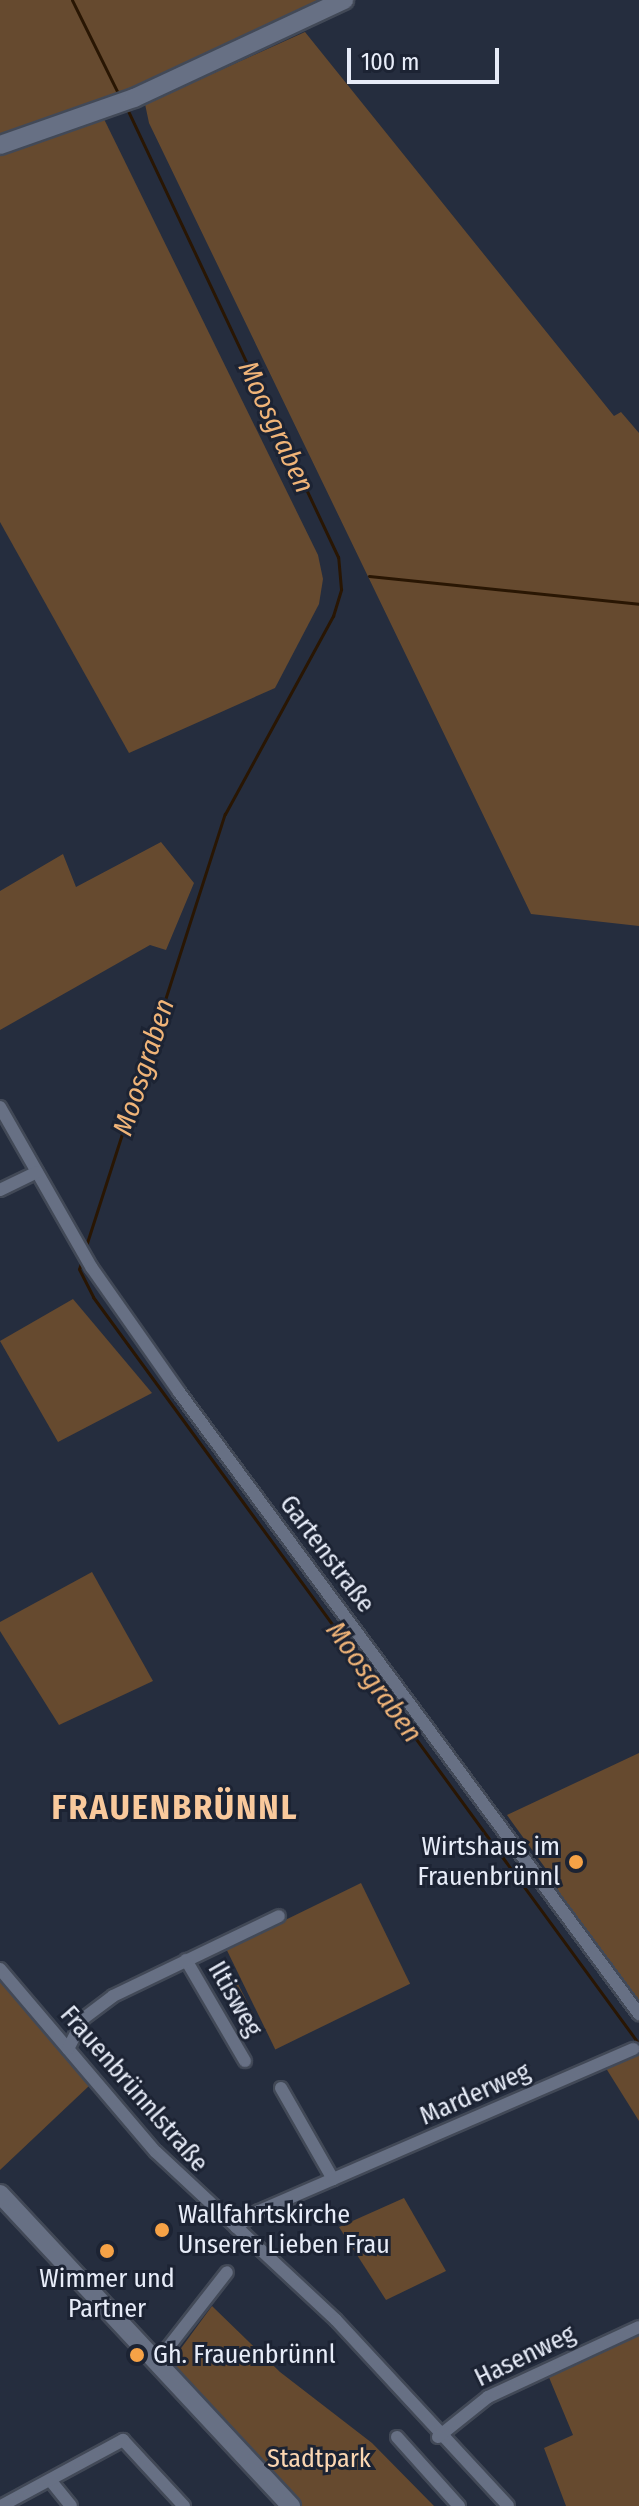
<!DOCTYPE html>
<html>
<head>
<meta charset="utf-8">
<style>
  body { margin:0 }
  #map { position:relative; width:639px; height:2506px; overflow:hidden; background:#252d3e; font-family:"Fira Sans Condensed",sans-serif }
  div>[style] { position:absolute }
  .green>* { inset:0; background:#664a2f; transform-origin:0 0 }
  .stream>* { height:3px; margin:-1.5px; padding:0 1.5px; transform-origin:1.5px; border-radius:1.5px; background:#291603 }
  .roads { filter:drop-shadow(2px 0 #424957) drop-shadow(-2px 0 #424957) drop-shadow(0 2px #424957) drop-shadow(0 -2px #424957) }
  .street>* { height:12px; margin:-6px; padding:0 6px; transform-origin:6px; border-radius:6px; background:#677084 }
  .secondary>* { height:18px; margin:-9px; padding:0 9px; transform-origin:9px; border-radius:9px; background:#677084 }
  .dots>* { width:22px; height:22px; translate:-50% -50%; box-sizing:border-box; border:4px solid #1c2333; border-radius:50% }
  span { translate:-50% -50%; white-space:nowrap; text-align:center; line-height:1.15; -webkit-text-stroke:6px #1c2333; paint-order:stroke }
  .street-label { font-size:26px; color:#e7ecf8 }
  .poi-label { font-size:26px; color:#e7ecf8 }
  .right { translate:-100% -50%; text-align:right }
  .left { translate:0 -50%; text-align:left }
  .park-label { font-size:26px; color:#fbd6b2 }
  .water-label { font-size:28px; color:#f0b478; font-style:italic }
  .district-label { font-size:34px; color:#f9c99c; font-weight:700; letter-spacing:2px }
  .scale { position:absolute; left:347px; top:48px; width:152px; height:36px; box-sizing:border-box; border:4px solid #e7ecf8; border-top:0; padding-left:10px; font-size:24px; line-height:28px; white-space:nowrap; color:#e7ecf8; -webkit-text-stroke:6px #1c2333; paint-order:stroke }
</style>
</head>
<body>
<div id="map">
  <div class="green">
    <div style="clip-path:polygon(0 0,333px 0,141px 88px,0 138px)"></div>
    <div style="clip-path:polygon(305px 32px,614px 416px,621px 412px,639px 433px,639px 926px,531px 914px,149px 123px,145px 104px)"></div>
    <div style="clip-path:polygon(103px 117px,318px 555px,323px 579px,319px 604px,275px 688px,129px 753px,0 522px,0 153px)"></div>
    <div style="clip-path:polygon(161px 842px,194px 883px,166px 950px,150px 945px,0 1030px,0 891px,63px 854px,76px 887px)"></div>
    <div style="clip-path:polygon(73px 1299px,152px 1393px,58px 1442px,0 1341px)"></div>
    <div style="clip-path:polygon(92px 1572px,153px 1681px,59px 1725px,0 1631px,0 1622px)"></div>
    <div style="clip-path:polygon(639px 1753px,639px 2007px,554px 1892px,559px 1887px,507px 1815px)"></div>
    <div style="left:361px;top:1883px;width:112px;height:150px;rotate:64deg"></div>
    <div style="clip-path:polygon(0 1979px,90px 2085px,0 2170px)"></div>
    <div style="left:238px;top:1984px;width:34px;height:14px;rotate:63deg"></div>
    <div style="clip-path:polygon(637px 2051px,639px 2053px,639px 2121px,604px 2065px)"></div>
    <div style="clip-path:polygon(404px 2198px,446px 2271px,386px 2300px,339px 2227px)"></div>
    <div style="clip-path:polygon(212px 2306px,280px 2372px,372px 2443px,434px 2506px,300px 2506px,168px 2366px)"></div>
    <div style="clip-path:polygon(639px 2333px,639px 2506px,566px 2506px,544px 2448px,573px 2435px,548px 2375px)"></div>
  </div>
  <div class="stream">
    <div style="left:72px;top:0;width:108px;rotate:63.7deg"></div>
    <div style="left:369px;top:576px;width:271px;rotate:5.9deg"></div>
    <div style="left:85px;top:1249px;width:457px;rotate:-72.2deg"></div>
    <div style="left:225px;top:814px;width:226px;rotate:-61.4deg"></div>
    <div style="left:333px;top:616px;width:28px;rotate:-73deg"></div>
    <div style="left:341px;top:589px;width:32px;rotate:-95deg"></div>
    <div style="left:338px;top:557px;width:497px;rotate:-115.2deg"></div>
    <div style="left:82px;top:1260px;width:9px;rotate:108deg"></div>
    <div style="left:79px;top:1269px;width:31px;rotate:63deg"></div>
    <div style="left:93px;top:1297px;width:925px;rotate:53.84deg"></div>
  </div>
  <div class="roads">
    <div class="street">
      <div style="left:0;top:1107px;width:185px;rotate:60.3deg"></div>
      <div style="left:92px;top:1268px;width:151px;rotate:54.9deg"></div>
      <div style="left:179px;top:1392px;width:774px;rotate:53.52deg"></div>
      <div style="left:0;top:1190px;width:41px;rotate:-25.9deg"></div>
      <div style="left:186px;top:1960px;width:117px;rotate:59.7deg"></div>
      <div style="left:0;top:1969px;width:240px;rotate:49.6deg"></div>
      <div style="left:156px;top:2152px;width:246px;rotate:43deg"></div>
      <div style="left:336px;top:2320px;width:253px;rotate:47.2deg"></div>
      <div style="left:68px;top:2049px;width:35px;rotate:-63deg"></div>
      <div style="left:84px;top:2018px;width:36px;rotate:-37deg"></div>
      <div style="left:113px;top:1996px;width:184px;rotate:-25.7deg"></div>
      <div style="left:281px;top:2088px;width:105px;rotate:60.3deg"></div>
      <div style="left:236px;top:2227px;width:28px;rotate:-35deg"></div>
      <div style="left:259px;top:2211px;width:408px;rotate:-23.4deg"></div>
      <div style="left:156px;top:2363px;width:115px;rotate:-52deg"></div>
      <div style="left:397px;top:2437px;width:93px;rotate:48.1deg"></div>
      <div style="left:438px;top:2437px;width:64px;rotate:-38.7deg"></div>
      <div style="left:488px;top:2397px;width:166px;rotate:-24.9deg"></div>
      <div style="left:50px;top:2480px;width:33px;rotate:51deg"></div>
      <div style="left:1px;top:2506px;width:139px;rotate:-28.4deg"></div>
      <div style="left:123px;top:2440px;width:90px;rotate:47.3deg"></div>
    </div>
    <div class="secondary">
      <div style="left:0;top:145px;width:142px;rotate:-19.3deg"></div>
      <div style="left:134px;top:98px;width:232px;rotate:-25deg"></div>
      <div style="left:0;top:2194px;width:427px;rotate:47deg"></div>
    </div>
  </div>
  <div class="dots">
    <div style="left:576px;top:1862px;background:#f6a246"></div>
    <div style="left:162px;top:2230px;background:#f6a246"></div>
    <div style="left:107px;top:2251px;background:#f6a246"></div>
    <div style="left:137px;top:2355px;background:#f6a246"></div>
  </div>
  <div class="street-label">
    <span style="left:327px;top:1554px;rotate:53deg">Gartenstraße</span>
    <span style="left:235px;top:1999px;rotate:60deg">Iltisweg</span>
    <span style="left:134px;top:2089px;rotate:49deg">Frauenbrünnlstraße</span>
    <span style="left:475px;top:2094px;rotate:-24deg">Marderweg</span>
    <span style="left:525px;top:2356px;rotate:-26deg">Hasenweg</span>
  </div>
  <div class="poi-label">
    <span class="right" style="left:560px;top:1862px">Wirtshaus im<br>Frauenbrünnl</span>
    <span class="left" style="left:178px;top:2230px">Wallfahrtskirche<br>Unserer Lieben Frau</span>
    <span style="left:107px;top:2294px">Wimmer und<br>Partner</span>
    <span class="left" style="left:153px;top:2355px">Gh. Frauenbrünnl</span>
  </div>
  <div class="park-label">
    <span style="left:319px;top:2459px">Stadtpark</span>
  </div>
  <div class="water-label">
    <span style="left:276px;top:427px;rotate:65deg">Moosgraben</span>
    <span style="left:144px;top:1067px;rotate:-72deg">Moosgraben</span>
    <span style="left:374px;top:1682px;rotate:54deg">Moosgraben</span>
  </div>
  <div class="district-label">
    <span style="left:175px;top:1808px">FRAUENBRÜNNL</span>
  </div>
  <div class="scale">100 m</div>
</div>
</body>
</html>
